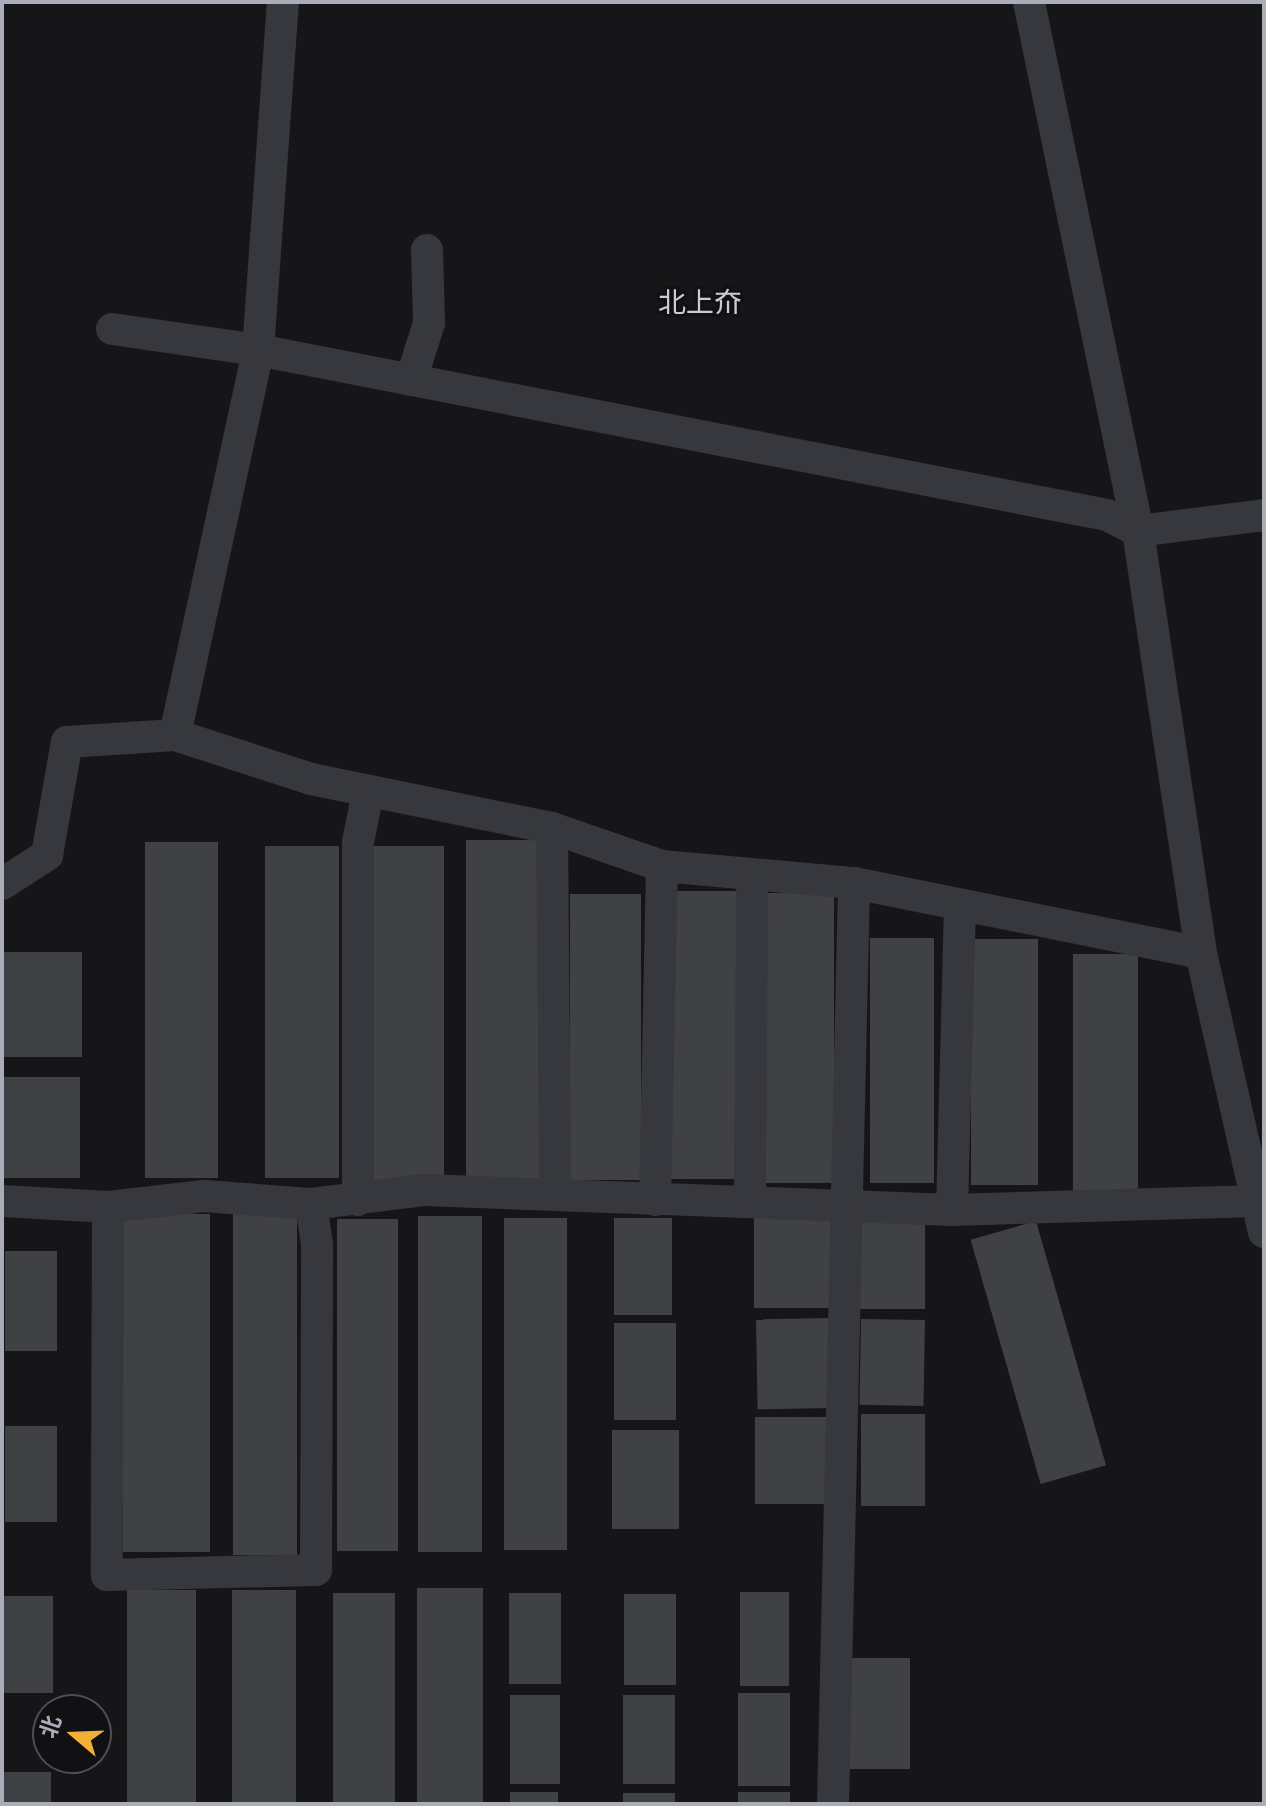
<!DOCTYPE html>
<html>
<head>
<meta charset="utf-8">
<style>
  body { margin:0 }
  #map { position:relative; width:1266px; height:1806px; overflow:hidden; background:#161618; font-family:"Alegreya Sans","Noto Sans SC",sans-serif }
  div>[style] { position:absolute }
  .building>* { inset:0; background:#404145; transform-origin:0 0 }
  .minor>* { height:32px; margin:-16px; padding:0 16px; transform-origin:16px; border-radius:16px; background:#37383d }
  span { translate:-50% -50%; white-space:nowrap; text-align:center; line-height:1.15; -webkit-text-stroke:6px #111113; paint-order:stroke }
  .quarter-label { font-size:28px; color:#c9ccd4 }
  .frame { position:absolute; inset:0; border:4px solid #a8adb8; pointer-events:none }
  .north { position:absolute; left:32px; top:1694px; width:80px; height:80px; box-sizing:border-box; background:#111113; border:2px solid #4d4f55; border-radius:50%; rotate:289deg; font-size:22px; font-weight:700; line-height:32px; text-align:center; color:#a8adb8 }
  .north::after { content:''; display:block; margin:auto; width:28px; height:36px; background:#f2b134; clip-path:polygon(50% 0,100% 100%,50% 72%,0 100%) }
</style>
</head>
<body>
<div id="map">
  <div class="building">
    <div style="left:540px;top:840px;width:339px;height:74px;rotate:90deg"></div>
    <div style="left:145px;top:842px;width:73px;height:336px"></div>
    <div style="left:265px;top:846px;width:74px;height:332px"></div>
    <div style="left:373px;top:846px;width:71px;height:335px"></div>
    <div style="left:739px;top:891px;width:288px;height:71px;rotate:90deg"></div>
    <div style="left:766px;top:893px;width:68px;height:290px"></div>
    <div style="left:641px;top:894px;width:286px;height:71px;rotate:90deg"></div>
    <div style="left:870px;top:938px;width:64px;height:245px"></div>
    <div style="left:971px;top:939px;width:67px;height:246px"></div>
    <div style="left:2px;top:952px;width:80px;height:105px"></div>
    <div style="left:1073px;top:954px;width:65px;height:241px"></div>
    <div style="left:80px;top:1077px;width:101px;height:78px;rotate:90deg"></div>
    <div style="left:123px;top:1214px;width:87px;height:338px"></div>
    <div style="left:233px;top:1214px;width:64px;height:341px"></div>
    <div style="left:482px;top:1216px;width:336px;height:64px;rotate:90deg"></div>
    <div style="left:831px;top:1217px;width:91px;height:77px;rotate:90deg"></div>
    <div style="left:567px;top:1218px;width:332px;height:63px;rotate:90deg"></div>
    <div style="left:614px;top:1218px;width:58px;height:97px"></div>
    <div style="left:398px;top:1219px;width:332px;height:61px;rotate:90deg"></div>
    <div style="left:860px;top:1221px;width:65px;height:88px"></div>
    <div style="left:1036px;top:1221px;width:254px;height:68px;rotate:74deg"></div>
    <div style="left:5px;top:1251px;width:52px;height:100px"></div>
    <div style="left:831px;top:1318px;width:90px;height:75px;rotate:89deg"></div>
    <div style="left:925px;top:1320px;width:86px;height:64px;rotate:91deg"></div>
    <div style="left:676px;top:1323px;width:97px;height:62px;rotate:90deg"></div>
    <div style="left:925px;top:1414px;width:92px;height:64px;rotate:90deg"></div>
    <div style="left:755px;top:1417px;width:76px;height:87px"></div>
    <div style="left:57px;top:1426px;width:96px;height:52px;rotate:90deg"></div>
    <div style="left:612px;top:1430px;width:67px;height:99px"></div>
    <div style="left:417px;top:1588px;width:66px;height:216px"></div>
    <div style="left:196px;top:1590px;width:214px;height:69px;rotate:90deg"></div>
    <div style="left:296px;top:1590px;width:214px;height:64px;rotate:90deg"></div>
    <div style="left:740px;top:1592px;width:49px;height:94px"></div>
    <div style="left:333px;top:1593px;width:62px;height:211px"></div>
    <div style="left:509px;top:1593px;width:52px;height:91px"></div>
    <div style="left:676px;top:1594px;width:91px;height:52px;rotate:90deg"></div>
    <div style="left:4px;top:1596px;width:49px;height:97px"></div>
    <div style="left:848px;top:1658px;width:62px;height:111px"></div>
    <div style="left:738px;top:1693px;width:52px;height:93px"></div>
    <div style="left:510px;top:1695px;width:50px;height:89px"></div>
    <div style="left:623px;top:1695px;width:52px;height:89px"></div>
    <div style="left:3px;top:1772px;width:48px;height:32px"></div>
    <div style="left:558px;top:1792px;width:12px;height:48px;rotate:90deg"></div>
    <div style="left:790px;top:1792px;width:12px;height:52px;rotate:90deg"></div>
    <div style="left:675px;top:1793px;width:11px;height:52px;rotate:90deg"></div>
  </div>
  <div class="minor">
    <div style="left:1029px;top:2px;width:540px;rotate:78.36deg"></div>
    <div style="left:1138px;top:531px;width:427px;rotate:81.5deg"></div>
    <div style="left:1201px;top:953px;width:286px;rotate:77.3deg"></div>
    <div style="left:112px;top:329px;width:148px;rotate:8.2deg"></div>
    <div style="left:258px;top:350px;width:865px;rotate:11deg"></div>
    <div style="left:1107px;top:515px;width:35px;rotate:27deg"></div>
    <div style="left:1138px;top:531px;width:127px;rotate:-7.2deg"></div>
    <div style="left:411px;top:380px;width:60px;rotate:-72.5deg"></div>
    <div style="left:429px;top:323px;width:73px;rotate:-91.6deg"></div>
    <div style="left:175px;top:735px;width:394px;rotate:-77.8deg"></div>
    <div style="left:258px;top:350px;width:349px;rotate:-85.9deg"></div>
    <div style="left:552px;top:828px;width:367px;rotate:89.5deg"></div>
    <div style="left:2px;top:884px;width:54px;rotate:-32.8deg"></div>
    <div style="left:47px;top:855px;width:115px;rotate:-80deg"></div>
    <div style="left:67px;top:742px;width:108px;rotate:-3.7deg"></div>
    <div style="left:175px;top:735px;width:143px;rotate:17.9deg"></div>
    <div style="left:311px;top:779px;width:246px;rotate:11.5deg"></div>
    <div style="left:552px;top:828px;width:116px;rotate:19.1deg"></div>
    <div style="left:662px;top:866px;width:193px;rotate:5.1deg"></div>
    <div style="left:854px;top:883px;width:354px;rotate:11.4deg"></div>
    <div style="left:358px;top:1200px;width:358px;rotate:-90deg"></div>
    <div style="left:358px;top:842px;width:51px;rotate:-78.7deg"></div>
    <div style="left:655px;top:1200px;width:334px;rotate:-88.8deg"></div>
    <div style="left:2px;top:1201px;width:106px;rotate:3.2deg"></div>
    <div style="left:108px;top:1207px;width:97px;rotate:-6.5deg"></div>
    <div style="left:204px;top:1196px;width:107px;rotate:4.3deg"></div>
    <div style="left:311px;top:1204px;width:115px;rotate:-7deg"></div>
    <div style="left:425px;top:1190px;width:527px;rotate:2.17deg"></div>
    <div style="left:952px;top:1210px;width:305px;rotate:-1.7deg"></div>
    <div style="left:750px;top:1202px;width:325px;rotate:-89.6deg"></div>
    <div style="left:108px;top:1207px;width:368px;rotate:90.2deg"></div>
    <div style="left:107px;top:1575px;width:209px;rotate:-1.4deg"></div>
    <div style="left:316px;top:1570px;width:326px;rotate:-89.8deg"></div>
    <div style="left:317px;top:1244px;width:40px;rotate:-98.5deg"></div>
    <div style="left:952px;top:1210px;width:304px;rotate:-88.5deg"></div>
    <div style="left:833px;top:1804px;width:921px;rotate:-88.69deg"></div>
  </div>
  <div class="quarter-label">
    <span style="left:700px;top:304px">北上夼</span>
  </div>
  <div class="frame"></div>
  <div class="north">北</div>
</div>
</body>
</html>
